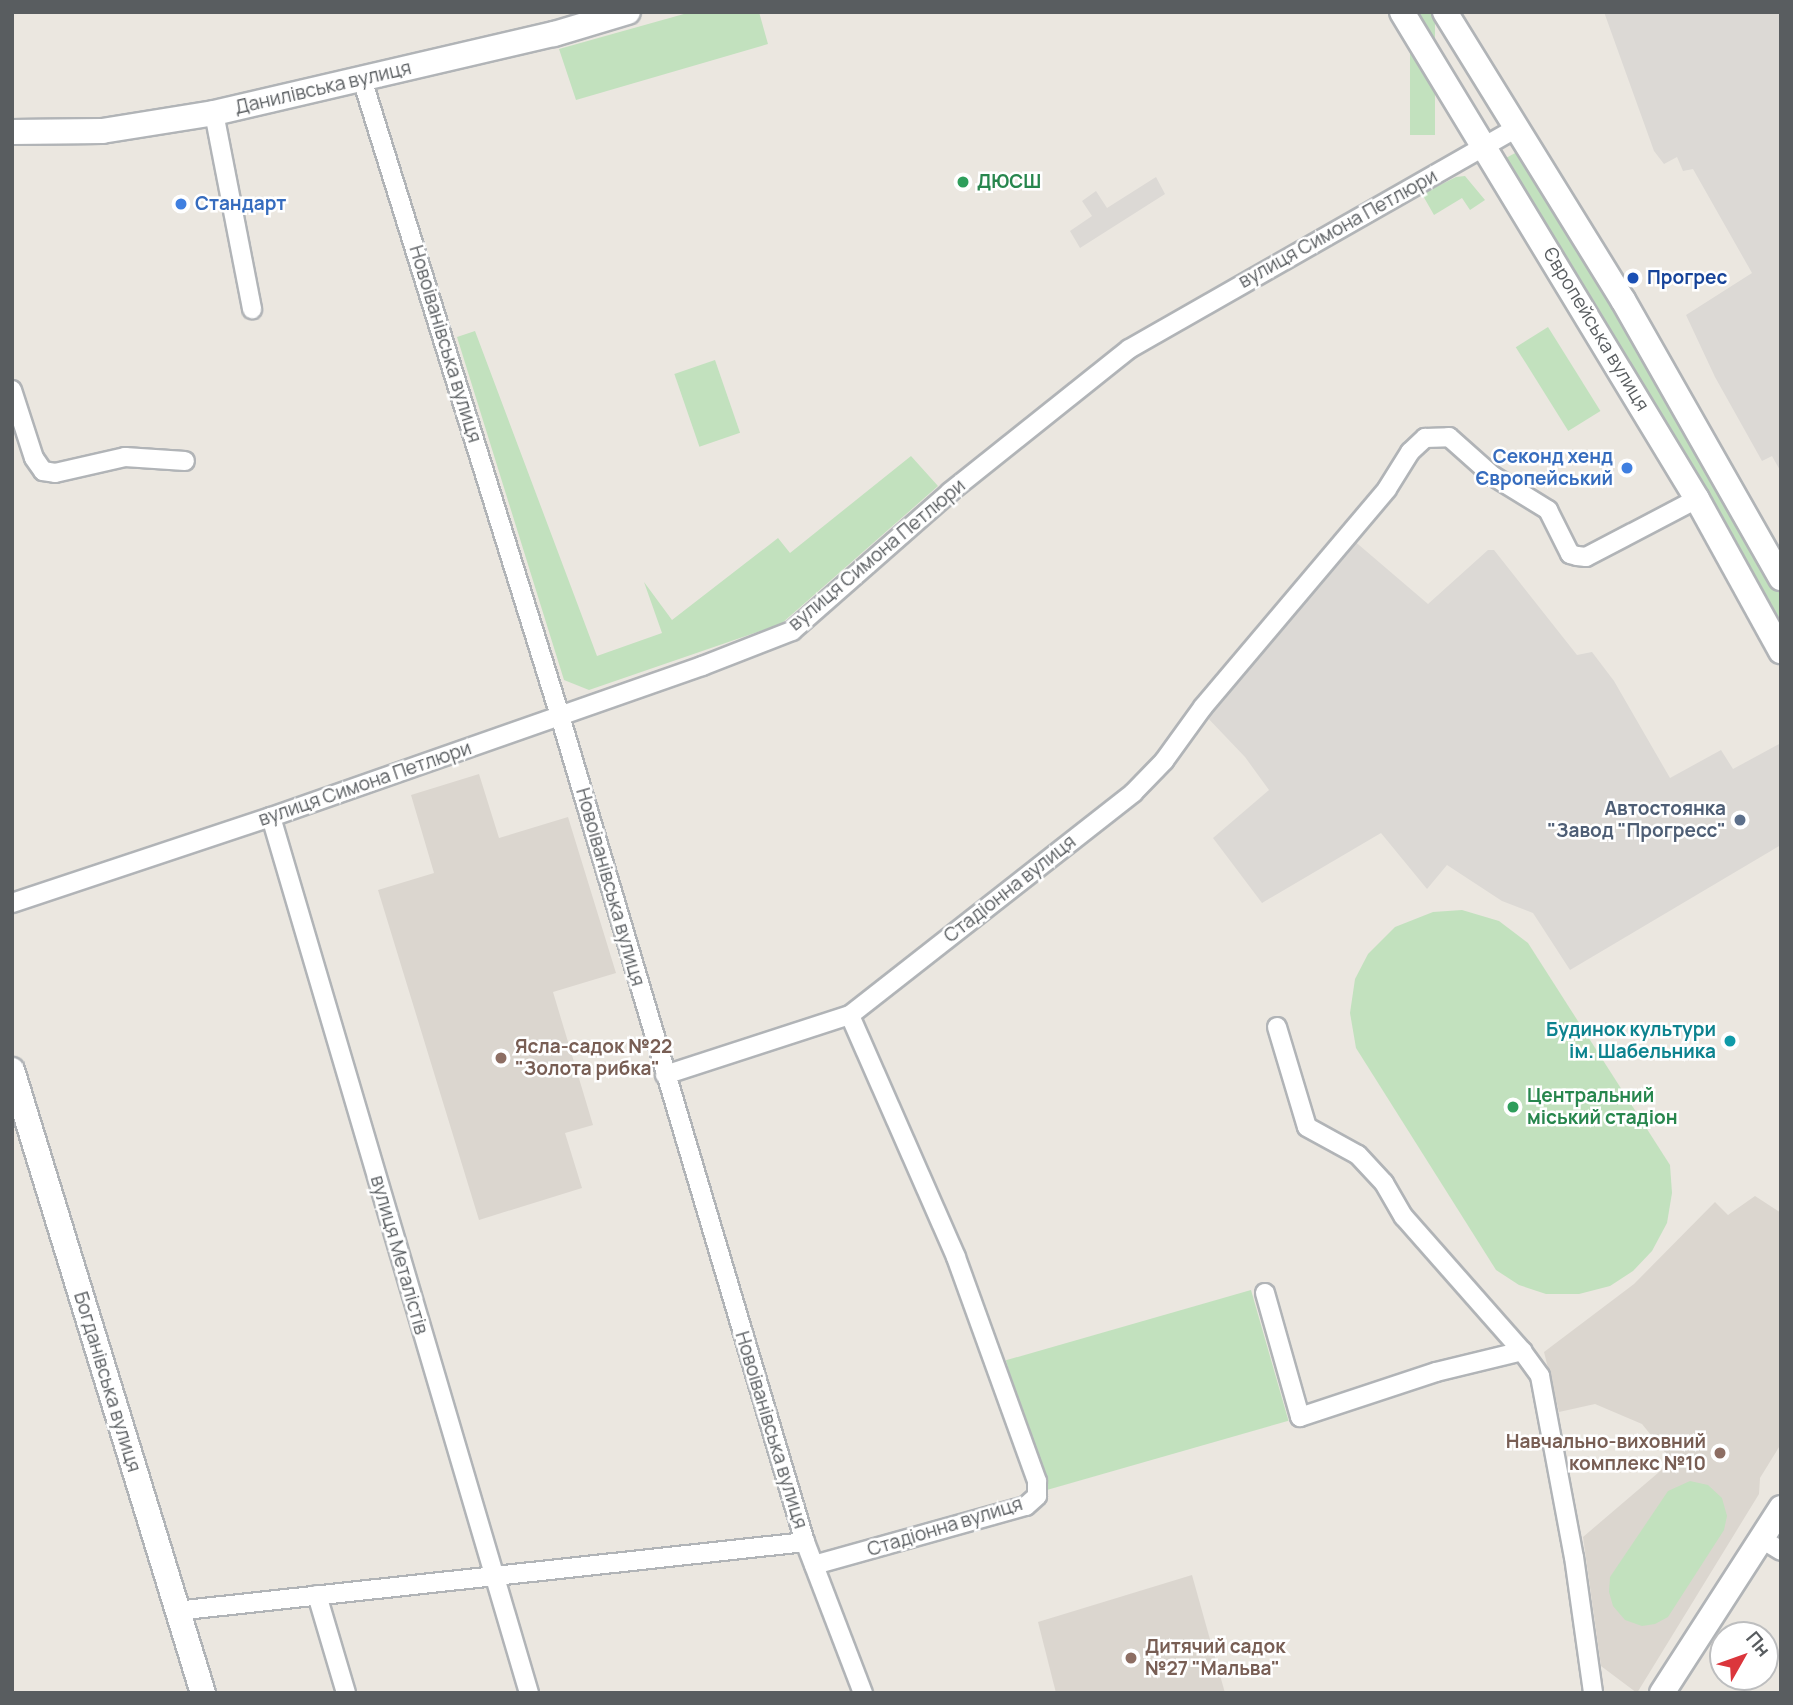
<!DOCTYPE html>
<html>
<head>
<meta charset="utf-8">
<style>
  body { margin:0 }
  #map { position:relative; width:1793px; height:1705px; overflow:hidden; background:#ebe7e0; font-family:Manrope,sans-serif }
  div>[style] { position:absolute }
  .industrial>* { inset:0; background:#dcd9d5 }
  .education>* { inset:0; background:#dbd6cf }
  .green>* { inset:0; background:#c2e1be; transform-origin:0 0 }
  .roads { filter:drop-shadow(2px 0 #b1b4b7) drop-shadow(-2px 0 #b1b4b7) drop-shadow(0 2px #b1b4b7) drop-shadow(0 -2px #b1b4b7) }
  .street>* { height:18px; margin:-9px; padding:0 9px; transform-origin:9px; border-radius:9px; background:#fff }
  .secondary>* { height:24px; margin:-12px; padding:0 12px; transform-origin:12px; border-radius:12px; background:#fff }
  .dots>* { width:19px; height:19px; translate:-50% -50%; box-sizing:border-box; border:4px solid #fff; border-radius:50% }
  span { translate:-50% -50%; white-space:nowrap; text-align:center; line-height:1.15; -webkit-text-stroke:5px #fff; paint-order:stroke }
  .street-label { font-size:19px; color:#595d60 }
  .leisure-label { font-size:19px; color:#27864d; font-weight:700 }
  .left { translate:0 -50%; text-align:left }
  .shop-label { font-size:19px; color:#366cbe; font-weight:700 }
  .right { translate:-100% -50%; text-align:right }
  .transit-label { font-size:19px; color:#164399; font-weight:700 }
  .service-label { font-size:19px; color:#4e5e75; font-weight:700 }
  .culture-label { font-size:19px; color:#0d838f; font-weight:700 }
  .education-label { font-size:19px; color:#785e54; font-weight:700 }
  .frame { position:absolute; inset:0; border:14px solid #595d60; pointer-events:none }
  .north { position:absolute; left:1709px; top:1621px; width:70px; height:70px; box-sizing:border-box; background:#fff; border:2px solid #bdbebf; border-radius:50%; rotate:50deg; font-size:19px; font-weight:700; line-height:28px; text-align:center; color:#595d60 }
  .north::after { content:''; display:block; margin:auto; width:24px; height:32px; background:#db363c; clip-path:polygon(50% 0,100% 100%,50% 72%,0 100%) }
</style>
</head>
<body>
<div id="map">
  <div class="industrial">
    <div style="clip-path:polygon(1604px 12px,1781px 12px,1781px 472px,1772px 456px,1762px 461px,1715px 377px,1686px 315px,1752px 273px,1693px 169px,1683px 171px,1677px 157px,1664px 164px,1654px 151px)"></div>
    <div style="clip-path:polygon(1156px 177px,1165px 194px,1080px 248px,1070px 231px,1092px 216px,1082px 201px,1096px 191px,1107px 208px)"></div>
    <div style="clip-path:polygon(1352px 539px,1428px 604px,1488px 550px,1494px 550px,1577px 655px,1592px 652px,1614px 681px,1670px 778px,1721px 750px,1733px 769px,1781px 743px,1781px 845px,1570px 970px,1533px 913px,1502px 901px,1447px 865px,1427px 889px,1381px 833px,1262px 903px,1213px 838px,1269px 790px,1245px 757px,1204px 714px)"></div>
  </div>
  <div class="education">
    <div style="clip-path:polygon(479px 774px,499px 838px,568px 817px,616px 973px,553px 992px,593px 1125px,565px 1133px,582px 1188px,479px 1220px,378px 890px,434px 873px,411px 795px)"></div>
    <div style="clip-path:polygon(1755px 1196px,1781px 1213px,1781px 1444px,1760px 1478px,1759px 1494px,1637px 1693px,1601px 1666px,1583px 1537px,1672px 1461px,1642px 1424px,1595px 1404px,1559px 1412px,1544px 1352px,1634px 1284px,1715px 1202px,1728px 1215px)"></div>
    <div style="clip-path:polygon(1192px 1575px,1225px 1693px,1056px 1693px,1038px 1622px)"></div>
  </div>
  <div class="green">
    <div style="clip-path:polygon(691px 12px,759px 12px,768px 44px,576px 100px,559px 49px)"></div>
    <div style="left:1410px;top:12px;width:25px;height:123px"></div>
    <div style="clip-path:polygon(1521px 150px,1781px 595px,1781px 633px,1502px 160px)"></div>
    <div style="clip-path:polygon(1465px 176px,1485px 200px,1470px 210px,1462px 198px,1434px 215px,1422px 194px,1456px 177px)"></div>
    <div style="left:1548px;top:327px;width:99px;height:38px;rotate:58deg"></div>
    <div style="clip-path:polygon(475px 331px,597px 656px,662px 633px,644px 582px,672px 620px,778px 538px,790px 553px,911px 456px,938px 486px,781px 624px,589px 690px,564px 680px,457px 337px)"></div>
    <div style="left:715px;top:360px;width:77px;height:43px;rotate:71deg"></div>
    <div style="clip-path:polygon(1462px 910px,1499px 921px,1528px 943px,1670px 1165px,1672px 1193px,1667px 1223px,1652px 1251px,1633px 1271px,1610px 1286px,1579px 1294px,1546px 1294px,1519px 1285px,1496px 1270px,1356px 1048px,1350px 1013px,1355px 979px,1368px 954px,1395px 927px,1433px 912px)"></div>
    <div style="left:1251px;top:1290px;width:136px;height:255px;rotate:74deg"></div>
    <div style="clip-path:polygon(1690px 1481px,1708px 1485px,1722px 1498px,1727px 1516px,1724px 1530px,1668px 1617px,1655px 1624px,1642px 1626px,1625px 1620px,1613px 1606px,1609px 1592px,1610px 1577px,1668px 1491px)"></div>
  </div>
  <div class="roads">
    <div class="street">
      <div style="left:362px;top:79px;width:667px;rotate:72.73deg"></div>
      <div style="left:560px;top:716px;width:862px;rotate:73.48deg"></div>
      <div style="left:805px;top:1542px;width:162px;rotate:69deg"></div>
      <div style="left:214px;top:113px;width:200px;rotate:79deg"></div>
      <div style="left:12px;top:390px;width:71px;rotate:72.1deg"></div>
      <div style="left:34px;top:458px;width:16px;rotate:55deg"></div>
      <div style="left:43px;top:471px;width:12px;rotate:9deg"></div>
      <div style="left:55px;top:473px;width:72px;rotate:-12.9deg"></div>
      <div style="left:125px;top:457px;width:60px;rotate:3.8deg"></div>
      <div style="left:271px;top:817px;width:913px;rotate:73.59deg"></div>
      <div style="left:12px;top:903px;width:273px;rotate:-18.4deg"></div>
      <div style="left:271px;top:817px;width:457px;rotate:-19.3deg"></div>
      <div style="left:702px;top:666px;width:97px;rotate:-21.3deg"></div>
      <div style="left:792px;top:631px;width:210px;rotate:-41.3deg"></div>
      <div style="left:950px;top:492px;width:229px;rotate:-38.6deg"></div>
      <div style="left:1129px;top:349px;width:446px;rotate:-29.7deg"></div>
      <div style="left:1277px;top:1027px;width:104px;rotate:73.3deg"></div>
      <div style="left:1307px;top:1127px;width:58px;rotate:28.8deg"></div>
      <div style="left:1358px;top:1155px;width:38px;rotate:47deg"></div>
      <div style="left:1384px;top:1183px;width:39px;rotate:60deg"></div>
      <div style="left:1404px;top:1217px;width:179px;rotate:48.6deg"></div>
      <div style="left:665px;top:1075px;width:194px;rotate:-18deg"></div>
      <div style="left:1265px;top:1293px;width:129px;rotate:74.2deg"></div>
      <div style="left:1300px;top:1417px;width:143px;rotate:-18.3deg"></div>
      <div style="left:1436px;top:1372px;width:89px;rotate:-13.7deg"></div>
      <div style="left:1522px;top:1351px;width:31px;rotate:54deg"></div>
      <div style="left:1540px;top:1376px;width:184px;rotate:79.4deg"></div>
      <div style="left:1574px;top:1557px;width:137px;rotate:82deg"></div>
      <div style="left:1762px;top:1539px;width:22px;rotate:32deg"></div>
      <div style="left:814px;top:1565px;width:220px;rotate:-15.6deg"></div>
      <div style="left:1026px;top:1506px;width:15px;rotate:-42deg"></div>
      <div style="left:1037px;top:1496px;width:15px;rotate:-90deg"></div>
      <div style="left:1037px;top:1481px;width:238px;rotate:-109.9deg"></div>
      <div style="left:956px;top:1257px;width:264px;rotate:-113.7deg"></div>
      <div style="left:850px;top:1015px;width:360px;rotate:-38.1deg"></div>
      <div style="left:1133px;top:793px;width:45px;rotate:-45.9deg"></div>
      <div style="left:1164px;top:761px;width:67px;rotate:-54.2deg"></div>
      <div style="left:1203px;top:707px;width:285px;rotate:-49.8deg"></div>
      <div style="left:1387px;top:489px;width:44px;rotate:-58.1deg"></div>
      <div style="left:1410px;top:452px;width:21px;rotate:-43deg"></div>
      <div style="left:1425px;top:438px;width:24px;rotate:-2deg"></div>
      <div style="left:1449px;top:437px;width:59px;rotate:41.6deg"></div>
      <div style="left:1493px;top:476px;width:65px;rotate:31.7deg"></div>
      <div style="left:1548px;top:510px;width:49px;rotate:63.4deg"></div>
      <div style="left:1570px;top:554px;width:7px;rotate:16deg"></div>
      <div style="left:1577px;top:556px;width:9px;rotate:6deg"></div>
      <div style="left:1586px;top:557px;width:125px;rotate:-27.6deg"></div>
      <div style="left:317px;top:1595px;width:102px;rotate:73.5deg"></div>
      <div style="left:176px;top:1611px;width:633px;rotate:-6.26deg"></div>
    </div>
    <div class="secondary">
      <div style="left:1402px;top:12px;width:569px;rotate:58.79deg"></div>
      <div style="left:1697px;top:499px;width:174px;rotate:61.1deg"></div>
      <div style="left:1445px;top:12px;width:339px;rotate:58.3deg"></div>
      <div style="left:1623px;top:300px;width:320px;rotate:60.4deg"></div>
      <div style="left:12px;top:132px;width:90px;rotate:-0.6deg"></div>
      <div style="left:102px;top:131px;width:113px;rotate:-9.1deg"></div>
      <div style="left:214px;top:113px;width:349px;rotate:-13.1deg"></div>
      <div style="left:554px;top:34px;width:77px;rotate:-16.6deg"></div>
      <div style="left:12px;top:1070px;width:652px;rotate:72.96deg"></div>
      <div style="left:1662px;top:1693px;width:220px;rotate:-57.2deg"></div>
    </div>
  </div>
  <div class="dots">
    <div style="left:963px;top:182px;background:#2e9e5b"></div>
    <div style="left:181px;top:204px;background:#3f7fe0"></div>
    <div style="left:1633px;top:278px;background:#1a4fb4"></div>
    <div style="left:1627px;top:468px;background:#3f7fe0"></div>
    <div style="left:1740px;top:820px;background:#5c6f8a"></div>
    <div style="left:1730px;top:1041px;background:#0f9aa8"></div>
    <div style="left:501px;top:1058px;background:#8d6e63"></div>
    <div style="left:1513px;top:1107px;background:#2e9e5b"></div>
    <div style="left:1720px;top:1453px;background:#8d6e63"></div>
    <div style="left:1131px;top:1658px;background:#8d6e63"></div>
  </div>
  <div class="street-label">
    <span style="left:323px;top:88px;rotate:-13deg">Данилівська вулиця</span>
    <span style="left:1338px;top:229px;rotate:-29deg">вулиця Симона Петлюри</span>
    <span style="left:1596px;top:329px;rotate:59deg">Європейська вулиця</span>
    <span style="left:445px;top:344px;rotate:73deg">Новоіванівська вулиця</span>
    <span style="left:877px;top:555px;rotate:-40deg">вулиця Симона Петлюри</span>
    <span style="left:365px;top:784px;rotate:-19deg">вулиця Симона Петлюри</span>
    <span style="left:610px;top:887px;rotate:74deg">Новоіванівська вулиця</span>
    <span style="left:1010px;top:889px;rotate:-38deg">Стадіонна вулиця</span>
    <span style="left:399px;top:1255px;rotate:74deg">вулиця Металістів</span>
    <span style="left:107px;top:1382px;rotate:73deg">Богданівська вулиця</span>
    <span style="left:771px;top:1430px;rotate:73deg">Новоіванівська вулиця</span>
    <span style="left:945px;top:1527px;rotate:-17deg">Стадіонна вулиця</span>
  </div>
  <div class="leisure-label">
    <span class="left" style="left:977px;top:182px">ДЮСШ</span>
    <span class="left" style="left:1527px;top:1107px">Центральний<br>міський стадіон</span>
  </div>
  <div class="shop-label">
    <span class="left" style="left:195px;top:204px">Стандарт</span>
    <span class="right" style="left:1613px;top:468px">Секонд хенд<br>Європейський</span>
  </div>
  <div class="transit-label">
    <span class="left" style="left:1647px;top:278px">Прогрес</span>
  </div>
  <div class="service-label">
    <span class="right" style="left:1726px;top:820px">Автостоянка<br>"Завод "Прогресс"</span>
  </div>
  <div class="culture-label">
    <span class="right" style="left:1716px;top:1041px">Будинок культури<br>ім. Шабельника</span>
  </div>
  <div class="education-label">
    <span class="left" style="left:515px;top:1058px">Ясла-садок №22<br>"Золота рибка"</span>
    <span class="right" style="left:1706px;top:1453px">Навчально-виховний<br>комплекс №10</span>
    <span class="left" style="left:1145px;top:1658px">Дитячий садок<br>№27 "Мальва"</span>
  </div>
  <div class="frame"></div>
  <div class="north">Пн</div>
</div>
</body>
</html>
